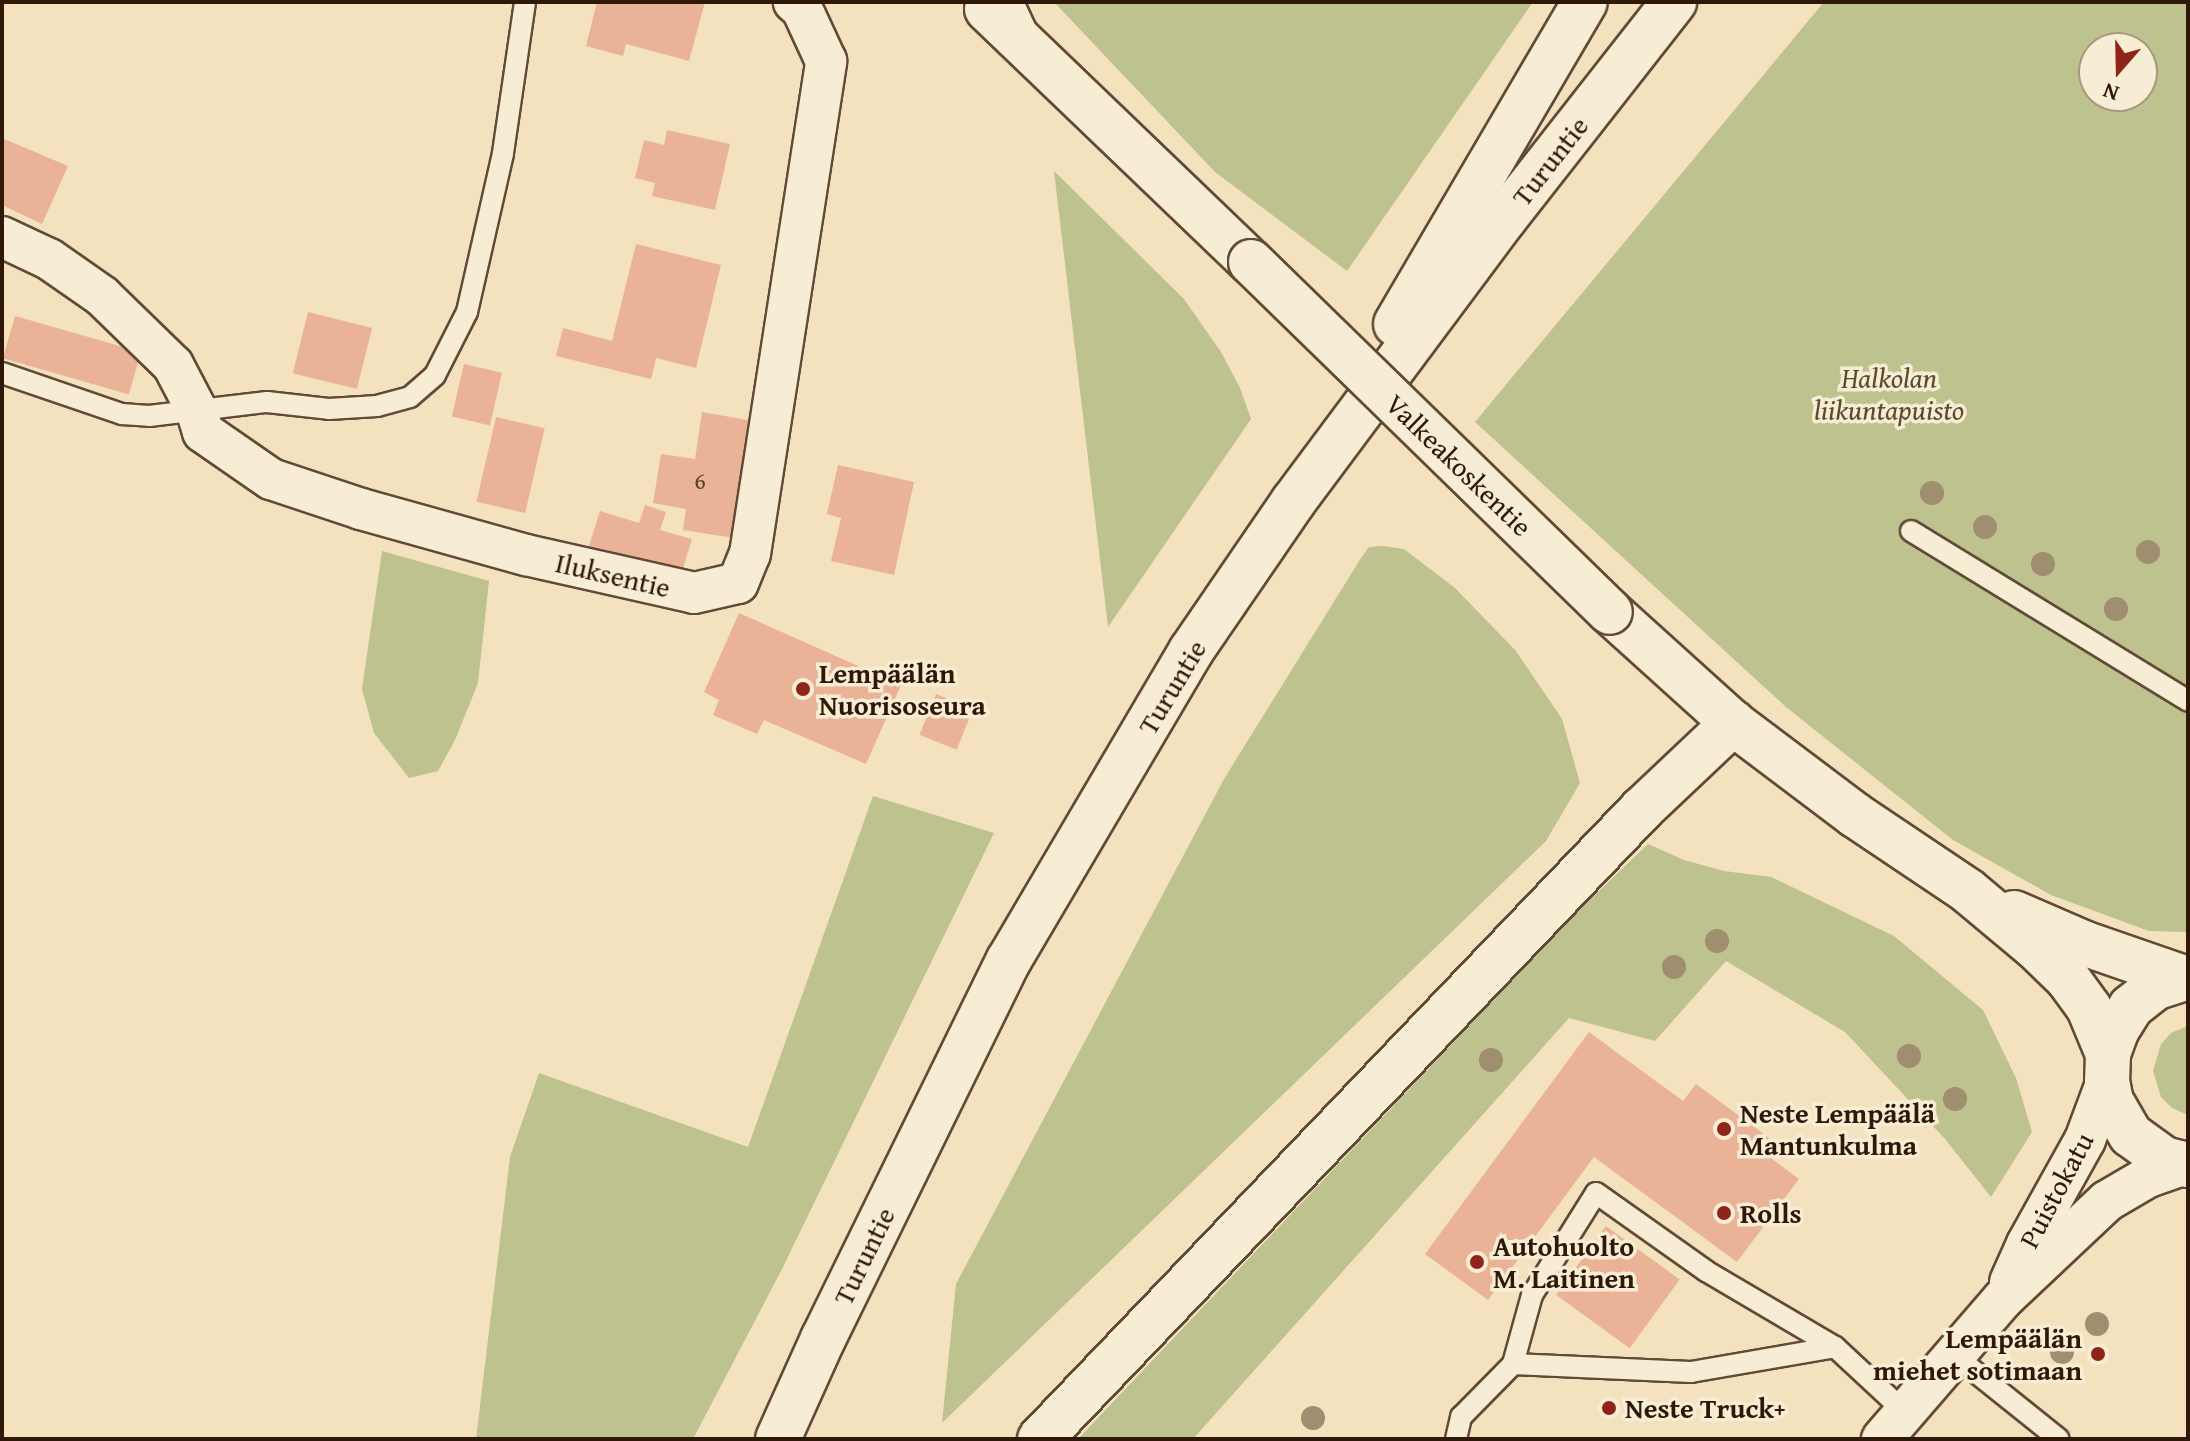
<!DOCTYPE html>
<html>
<head>
<meta charset="utf-8">
<style>
  body { margin:0 }
  #map { position:relative; width:2190px; height:1441px; overflow:hidden; background:#f3e2bd; font-family:"Gentium Book Plus",serif }
  div>[style] { position:absolute }
  .green>* { inset:0; background:#bec28f }
  .building>* { inset:0; background:#eab397; transform-origin:0 0 }
  .roads { filter:drop-shadow(2px 0 #614a36) drop-shadow(-2px 0 #614a36) drop-shadow(0 2px #614a36) drop-shadow(0 -2px #614a36) }
  .service>* { height:20px; margin:-10px; padding:0 10px; transform-origin:10px; border-radius:10px; background:#f7ecd4 }
  .minor>* { height:40px; margin:-20px; padding:0 20px; transform-origin:20px; border-radius:20px; background:#f7ecd4 }
  .tertiary>* { height:44px; margin:-22px; padding:0 22px; transform-origin:22px; border-radius:22px; background:#f7ecd4 }
  .secondary>* { height:44px; margin:-22px; padding:0 22px; transform-origin:22px; border-radius:22px; background:#f7ecd4 }
  .bridges { filter:drop-shadow(2px 0 #614a36) drop-shadow(-2px 0 #614a36) drop-shadow(0 2px #614a36) drop-shadow(0 -2px #614a36) }
  .tertiary-bridge>* { height:44px; margin:-22px; padding:0 22px; transform-origin:22px; border-radius:22px; background:#f7ecd4 }
  .trees>* { width:24px; height:24px; margin:-12px; border-radius:50%; background:#9f8f70 }
  .dots>* { width:22px; height:22px; translate:-50% -50%; box-sizing:border-box; border:4px solid #f7ecd4; border-radius:50% }
  span { translate:-50% -50%; white-space:nowrap; text-align:center; line-height:1.15; -webkit-text-stroke:7px #f7ecd4; paint-order:stroke }
  .number-label { font-size:24px; color:#5e3f2c }
  .number-label span { -webkit-text-stroke-width:0 }
  .street-label { font-size:28px; color:#301809 }
  .park-label { font-size:28px; color:#5b4b31; font-style:italic }
  .poi-label { font-size:28px; color:#301809; font-weight:700 }
  .left { translate:0 -50%; text-align:left }
  .right { translate:-100% -50%; text-align:right }
  .frame { position:absolute; inset:0; border:4px solid #301809; pointer-events:none }
  .north { position:absolute; left:2078px; top:32px; width:80px; height:80px; box-sizing:border-box; background:#f7ecd4; border:2px solid #a79783; border-radius:50%; rotate:200deg; font-size:22px; font-weight:700; line-height:32px; text-align:center; color:#301809 }
  .north::after { content:''; display:block; margin:auto; width:28px; height:36px; background:#8f2418; clip-path:polygon(50% 0,100% 100%,50% 72%,0 100%) }
</style>
</head>
<body>
<div id="map">
  <div class="green">
    <div style="clip-path:polygon(1054px 2px,1533px 2px,1347px 271px,1215px 172px)"></div>
    <div style="clip-path:polygon(evenodd,1824px 2px,2188px 2px,2188px 932px,2149px 931px,2051px 895px,1953px 840px,1786px 707px,1475px 422px,1824px 2px,2094px 48px,2142px 48px,2142px 96px,2094px 96px,2094px 48px)"></div>
    <div style="clip-path:polygon(1054px 171px,1184px 299px,1221px 352px,1240px 388px,1251px 419px,1108px 627px)"></div>
    <div style="clip-path:polygon(1383px 546px,1404px 549px,1455px 588px,1516px 651px,1562px 719px,1580px 783px,1546px 841px,942px 1423px,956px 1284px,1224px 779px,1361px 558px,1369px 547px)"></div>
    <div style="clip-path:polygon(382px 551px,489px 581px,478px 683px,455px 740px,438px 771px,409px 778px,374px 733px,362px 689px)"></div>
    <div style="clip-path:polygon(873px 796px,994px 833px,782px 1269px,693px 1439px,476px 1439px,510px 1157px,539px 1073px,748px 1147px)"></div>
    <div style="clip-path:polygon(1648px 844px,1684px 860px,1724px 871px,1771px 877px,1894px 936px,1983px 1010px,2016px 1078px,2032px 1132px,1991px 1197px,1945px 1139px,1845px 1032px,1726px 961px,1655px 1041px,1569px 1018px,1193px 1439px,1078px 1439px,1577px 912px)"></div>
    <div style="clip-path:polygon(2188px 1026px,2188px 1115px,2172px 1108px,2161px 1097px,2153px 1071px,2161px 1044px,2171px 1033px)"></div>
  </div>
  <div class="building">
    <div style="clip-path:polygon(597px 2px,705px 2px,689px 61px,626px 44px,623px 56px,586px 46px)"></div>
    <div style="clip-path:polygon(667px 130px,730px 144px,715px 210px,652px 196px,655px 183px,635px 178px,644px 140px,664px 145px)"></div>
    <div style="clip-path:polygon(2px 138px,68px 166px,42px 224px,2px 205px)"></div>
    <div style="clip-path:polygon(636px 244px,721px 265px,696px 368px,656px 358px,651px 379px,556px 356px,563px 328px,612px 341px)"></div>
    <div style="left:308px;top:312px;width:66px;height:63px;rotate:14deg"></div>
    <div style="left:15px;top:316px;width:131px;height:44px;rotate:16deg"></div>
    <div style="left:464px;top:364px;width:39px;height:54px;rotate:13deg"></div>
    <div style="clip-path:polygon(702px 412px,753px 421px,734px 538px,683px 530px,686px 509px,653px 503px,661px 454px,695px 459px)"></div>
    <div style="left:496px;top:417px;width:50px;height:87px;rotate:13deg"></div>
    <div style="clip-path:polygon(838px 465px,914px 482px,894px 575px,831px 561px,841px 518px,827px 514px)"></div>
    <div style="clip-path:polygon(645px 505px,666px 512px,660px 530px,692px 539px,680px 578px,588px 549px,600px 511px,639px 523px)"></div>
    <div style="clip-path:polygon(739px 613px,901px 685px,866px 764px,764px 720px,757px 734px,713px 715px,719px 700px,704px 692px)"></div>
    <div style="left:936px;top:694px;width:40px;height:44px;rotate:22deg"></div>
    <div style="clip-path:polygon(1589px 1032px,1683px 1101px,1696px 1084px,1769px 1138px,1760px 1150px,1799px 1179px,1737px 1262px,1594px 1157px,1488px 1300px,1425px 1254px)"></div>
    <div style="left:1606px;top:1226px;width:91px;height:85px;rotate:36deg"></div>
  </div>
  <div class="roads">
    <div class="service">
      <div style="left:2px;top:373px;width:127px;rotate:18.9deg"></div>
      <div style="left:122px;top:414px;width:27px;rotate:4deg"></div>
      <div style="left:149px;top:416px;width:119px;rotate:-6.8deg"></div>
      <div style="left:267px;top:402px;width:62px;rotate:6.4deg"></div>
      <div style="left:329px;top:409px;width:48px;rotate:-3.6deg"></div>
      <div style="left:377px;top:406px;width:34px;rotate:-15deg"></div>
      <div style="left:410px;top:397px;width:33px;rotate:-41deg"></div>
      <div style="left:435px;top:375px;width:71px;rotate:-63.1deg"></div>
      <div style="left:467px;top:312px;width:163px;rotate:-77.2deg"></div>
      <div style="left:503px;top:153px;width:153px;rotate:-81.7deg"></div>
      <div style="left:1911px;top:531px;width:325px;rotate:31.5deg"></div>
      <div style="left:1954px;top:1355px;width:134px;rotate:38.7deg"></div>
      <div style="left:1513px;top:1364px;width:72px;rotate:-74.6deg"></div>
      <div style="left:1532px;top:1295px;width:120px;rotate:-57.9deg"></div>
      <div style="left:1596px;top:1193px;width:135px;rotate:35.3deg"></div>
      <div style="left:1706px;top:1271px;width:150px;rotate:30.5deg"></div>
      <div style="left:1456px;top:1439px;width:23px;rotate:-77deg"></div>
      <div style="left:1461px;top:1417px;width:74px;rotate:-45.5deg"></div>
      <div style="left:1513px;top:1364px;width:178px;rotate:2.6deg"></div>
      <div style="left:1691px;top:1372px;width:146px;rotate:-9.8deg"></div>
      <div style="left:1835px;top:1347px;width:98px;rotate:42.9deg"></div>
    </div>
    <div class="minor">
      <div style="left:2px;top:237px;width:52px;rotate:25.1deg"></div>
      <div style="left:49px;top:259px;width:65px;rotate:34.9deg"></div>
      <div style="left:102px;top:296px;width:99px;rotate:44.2deg"></div>
      <div style="left:173px;top:365px;width:50px;rotate:62.4deg"></div>
      <div style="left:196px;top:409px;width:24px;rotate:73deg"></div>
      <div style="left:203px;top:432px;width:83px;rotate:34.7deg"></div>
      <div style="left:271px;top:479px;width:95px;rotate:18.4deg"></div>
      <div style="left:361px;top:509px;width:171px;rotate:15.6deg"></div>
      <div style="left:526px;top:555px;width:172px;rotate:12.7deg"></div>
      <div style="left:694px;top:593px;width:45px;rotate:-12.8deg"></div>
      <div style="left:738px;top:583px;width:31px;rotate:-68deg"></div>
      <div style="left:750px;top:554px;width:499px;rotate:-81.2deg"></div>
      <div style="left:826px;top:61px;width:57px;rotate:-114.8deg"></div>
      <div style="left:802px;top:9px;width:11px;rotate:-139deg"></div>
      <div style="left:2010px;top:1282px;width:42px;rotate:-65.9deg"></div>
      <div style="left:2027px;top:1244px;width:119px;rotate:-60.9deg"></div>
      <div style="left:2085px;top:1140px;width:63px;rotate:-69.6deg"></div>
      <div style="left:1882px;top:1439px;width:185px;rotate:-49.2deg"></div>
      <div style="left:2003px;top:1299px;width:143px;rotate:-43.3deg"></div>
      <div style="left:2107px;top:1201px;width:48px;rotate:-30.3deg"></div>
      <div style="left:2148px;top:1177px;width:37px;rotate:-19deg"></div>
    </div>
    <div class="tertiary">
      <div style="left:987px;top:9px;width:366px;rotate:43.8deg"></div>
      <div style="left:1610px;top:612px;width:166px;rotate:42.1deg"></div>
      <div style="left:1733px;top:723px;width:153px;rotate:37deg"></div>
      <div style="left:1855px;top:815px;width:136px;rotate:33.9deg"></div>
      <div style="left:1968px;top:891px;width:87px;rotate:39.9deg"></div>
      <div style="left:2035px;top:947px;width:46px;rotate:44.1deg"></div>
      <div style="left:2068px;top:979px;width:36px;rotate:54deg"></div>
      <div style="left:2089px;top:1008px;width:50px;rotate:67.6deg"></div>
      <div style="left:2014px;top:913px;width:78px;rotate:23.3deg"></div>
      <div style="left:2086px;top:944px;width:104px;rotate:19.1deg"></div>
      <div style="left:2188px;top:977px;width:35px;rotate:162deg"></div>
      <div style="left:2155px;top:988px;width:31px;rotate:142deg"></div>
      <div style="left:2131px;top:1007px;width:26px;rotate:122deg"></div>
      <div style="left:2117px;top:1029px;width:27px;rotate:110deg"></div>
      <div style="left:2108px;top:1054px;width:27px;rotate:92deg"></div>
      <div style="left:2107px;top:1081px;width:20px;rotate:79deg"></div>
      <div style="left:2111px;top:1101px;width:39px;rotate:60deg"></div>
      <div style="left:2131px;top:1135px;width:41px;rotate:36deg"></div>
      <div style="left:2164px;top:1159px;width:25px;rotate:14deg"></div>
    </div>
    <div class="secondary">
      <div style="left:1000px;top:2px;width:38px;rotate:65deg"></div>
      <div style="left:1396px;top:324px;width:373px;rotate:-59.6deg"></div>
      <div style="left:778px;top:1439px;width:110px;rotate:-65.8deg"></div>
      <div style="left:823px;top:1339px;width:422px;rotate:-63.9deg"></div>
      <div style="left:1009px;top:960px;width:359px;rotate:-59.5deg"></div>
      <div style="left:1191px;top:651px;width:181px;rotate:-55.6deg"></div>
      <div style="left:1293px;top:502px;width:353px;rotate:-53.3deg"></div>
      <div style="left:1504px;top:219px;width:276px;rotate:-51.9deg"></div>
      <div style="left:1040px;top:1439px;width:870px;rotate:-46.3deg"></div>
      <div style="left:1641px;top:810px;width:127px;rotate:-43.4deg"></div>
    </div>
  </div>
  <div class="bridges">
    <div class="tertiary-bridge">
      <div style="left:1251px;top:262px;width:501px;rotate:44.27deg"></div>
    </div>
  </div>
  <div class="trees">
    <div style="left:1932px;top:493px"></div>
    <div style="left:1985px;top:527px"></div>
    <div style="left:2148px;top:552px"></div>
    <div style="left:2043px;top:564px"></div>
    <div style="left:2116px;top:609px"></div>
    <div style="left:1717px;top:941px"></div>
    <div style="left:1674px;top:967px"></div>
    <div style="left:1909px;top:1056px"></div>
    <div style="left:1491px;top:1060px"></div>
    <div style="left:1955px;top:1099px"></div>
    <div style="left:2097px;top:1324px"></div>
    <div style="left:2062px;top:1352px"></div>
    <div style="left:1313px;top:1418px"></div>
  </div>
  <div class="dots">
    <div style="left:803px;top:689px;background:#8f2418"></div>
    <div style="left:1724px;top:1129px;background:#8f2418"></div>
    <div style="left:1724px;top:1213px;background:#8f2418"></div>
    <div style="left:1477px;top:1262px;background:#8f2418"></div>
    <div style="left:2098px;top:1354px;background:#8f2418"></div>
    <div style="left:1609px;top:1408px;background:#8f2418"></div>
  </div>
  <div class="number-label">
    <span style="left:700px;top:481px">6</span>
  </div>
  <div class="street-label">
    <span style="left:1550px;top:161px;rotate:-52deg">Turuntie</span>
    <span style="left:1459px;top:465px;rotate:44deg">Valkeakoskentie</span>
    <span style="left:613px;top:575px;rotate:13deg">Iluksentie</span>
    <span style="left:1172px;top:687px;rotate:-59deg">Turuntie</span>
    <span style="left:2056px;top:1190px;rotate:-62deg">Puistokatu</span>
    <span style="left:864px;top:1256px;rotate:-64deg">Turuntie</span>
  </div>
  <div class="park-label">
    <span style="left:1889px;top:394px">Halkolan<br>liikuntapuisto</span>
  </div>
  <div class="poi-label">
    <span class="left" style="left:819px;top:689px">Lempäälän<br>Nuorisoseura</span>
    <span class="left" style="left:1740px;top:1129px">Neste Lempäälä<br>Mantunkulma</span>
    <span class="left" style="left:1740px;top:1213px">Rolls</span>
    <span class="left" style="left:1493px;top:1262px">Autohuolto<br>M. Laitinen</span>
    <span class="right" style="left:2082px;top:1354px">Lempäälän<br>miehet sotimaan</span>
    <span class="left" style="left:1625px;top:1408px">Neste Truck+</span>
  </div>
  <div class="frame"></div>
  <div class="north">N</div>
</div>
</body>
</html>
